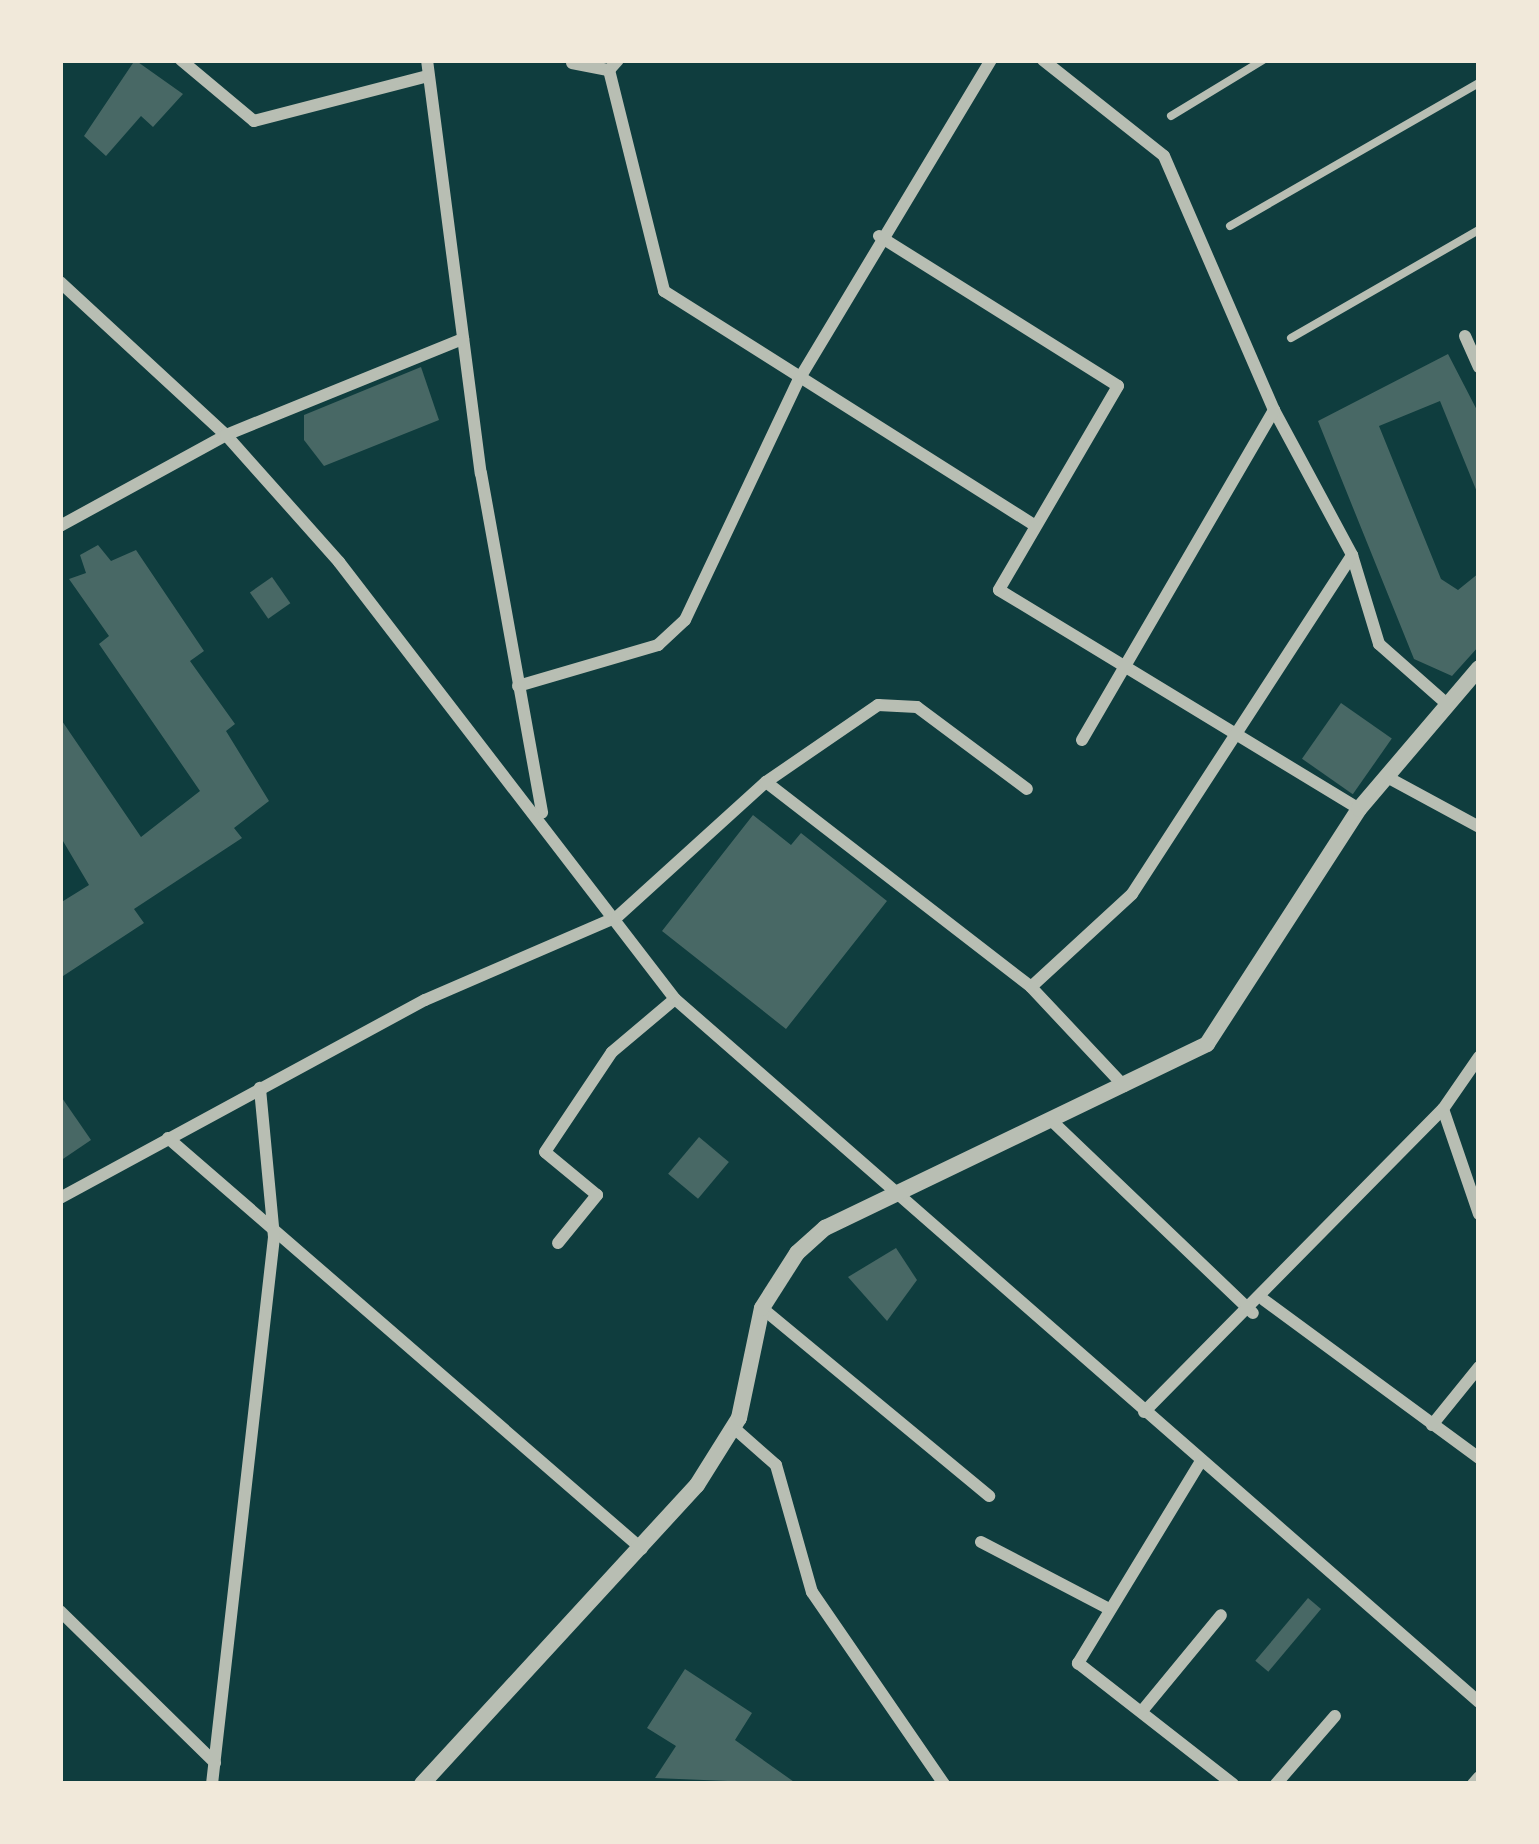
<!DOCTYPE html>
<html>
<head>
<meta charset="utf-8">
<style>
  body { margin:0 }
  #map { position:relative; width:1539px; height:1844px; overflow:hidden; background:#0f3d3e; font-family:"Roboto Condensed",sans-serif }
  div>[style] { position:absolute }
  .building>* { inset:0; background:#486865; transform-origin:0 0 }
  .service>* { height:8px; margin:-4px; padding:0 4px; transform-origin:4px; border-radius:4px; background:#b8beb3 }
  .minor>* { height:12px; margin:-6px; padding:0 6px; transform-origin:6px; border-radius:6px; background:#b8beb3 }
  .tertiary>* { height:16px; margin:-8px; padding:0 8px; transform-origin:8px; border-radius:8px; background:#b8beb3 }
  span { translate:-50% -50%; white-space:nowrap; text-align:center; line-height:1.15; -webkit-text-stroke:12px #f1e9da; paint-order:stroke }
  .frame { position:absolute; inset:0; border:63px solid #f1e9da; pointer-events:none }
</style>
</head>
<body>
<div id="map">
  <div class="building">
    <div style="clip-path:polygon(135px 60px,183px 94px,153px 127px,141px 116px,106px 156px,84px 136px)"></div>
    <div style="clip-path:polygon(1448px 354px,1479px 414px,1479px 497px,1440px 401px,1379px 426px,1441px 579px,1458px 590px,1479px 573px,1479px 646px,1452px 676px,1414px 659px,1318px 421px)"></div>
    <div style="clip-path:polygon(421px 367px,439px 420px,324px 466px,304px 440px,304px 415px)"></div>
    <div style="clip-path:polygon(98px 545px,111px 561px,136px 550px,204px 651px,190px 661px,235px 724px,226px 731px,269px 801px,234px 828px,242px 838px,134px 909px,144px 923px,60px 978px,60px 903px,89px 885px,60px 836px,60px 718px,141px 837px,200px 791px,99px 644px,109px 636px,69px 579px,86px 573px,80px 555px)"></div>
    <div style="left:272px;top:577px;width:32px;height:27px;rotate:55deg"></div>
    <div style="left:1341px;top:703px;width:62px;height:68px;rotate:35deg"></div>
    <div style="clip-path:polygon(753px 815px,791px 845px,801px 833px,887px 901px,786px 1029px,662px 931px)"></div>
    <div style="clip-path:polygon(60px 1095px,91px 1140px,60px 1161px)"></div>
    <div style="left:699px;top:1137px;width:39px;height:48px;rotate:40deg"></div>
    <div style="clip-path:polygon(896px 1248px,917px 1280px,887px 1321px,848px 1277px)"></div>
    <div style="left:1308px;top:1598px;width:17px;height:82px;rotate:40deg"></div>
    <div style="clip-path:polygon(685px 1669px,752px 1713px,735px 1740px,797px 1784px,655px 1778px,676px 1746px,647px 1728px)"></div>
  </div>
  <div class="service">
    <div style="left:1171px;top:116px;width:108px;rotate:-31.3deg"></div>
    <div style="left:1230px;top:226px;width:287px;rotate:-29.9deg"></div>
    <div style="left:1291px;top:338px;width:217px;rotate:-29.9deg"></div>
  </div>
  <div class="minor">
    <div style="left:181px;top:60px;width:95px;rotate:39.9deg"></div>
    <div style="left:254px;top:121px;width:180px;rotate:-14.5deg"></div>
    <div style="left:427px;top:60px;width:417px;rotate:82.6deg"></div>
    <div style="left:481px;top:473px;width:345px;rotate:79.8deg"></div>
    <div style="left:618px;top:60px;width:13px;rotate:132deg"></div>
    <div style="left:609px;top:70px;width:228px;rotate:76deg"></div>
    <div style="left:664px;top:291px;width:436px;rotate:32.3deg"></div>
    <div style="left:1043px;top:60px;width:154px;rotate:38.4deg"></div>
    <div style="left:1164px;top:156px;width:277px;rotate:66.6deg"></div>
    <div style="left:1274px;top:410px;width:165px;rotate:61.7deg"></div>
    <div style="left:1352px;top:555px;width:93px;rotate:73.1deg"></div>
    <div style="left:1379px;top:644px;width:91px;rotate:41.4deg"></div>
    <div style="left:572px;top:63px;width:38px;rotate:11deg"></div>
    <div style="left:879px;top:236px;width:282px;rotate:32.1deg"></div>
    <div style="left:1118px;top:386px;width:236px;rotate:120.3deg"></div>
    <div style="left:999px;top:590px;width:421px;rotate:31.3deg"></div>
    <div style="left:60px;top:282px;width:226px;rotate:42.7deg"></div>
    <div style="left:226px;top:435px;width:170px;rotate:48.3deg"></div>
    <div style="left:339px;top:562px;width:551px;rotate:52.44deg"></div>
    <div style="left:675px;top:999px;width:1068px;rotate:41.17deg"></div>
    <div style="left:1465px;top:336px;width:34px;rotate:66deg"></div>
    <div style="left:60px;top:526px;width:189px;rotate:-28.7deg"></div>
    <div style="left:226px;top:435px;width:256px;rotate:-22.1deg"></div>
    <div style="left:518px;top:686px;width:146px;rotate:-16.3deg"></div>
    <div style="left:658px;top:645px;width:37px;rotate:-43deg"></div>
    <div style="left:685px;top:620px;width:264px;rotate:-64.7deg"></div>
    <div style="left:798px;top:381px;width:375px;rotate:-59deg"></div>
    <div style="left:1082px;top:740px;width:382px;rotate:-59.8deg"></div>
    <div style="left:1387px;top:777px;width:105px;rotate:28.5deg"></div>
    <div style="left:766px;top:782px;width:335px;rotate:37.7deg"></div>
    <div style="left:1031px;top:987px;width:136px;rotate:46.8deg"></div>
    <div style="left:1031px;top:987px;width:137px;rotate:-42.6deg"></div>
    <div style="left:1132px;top:894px;width:404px;rotate:-57deg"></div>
    <div style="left:1479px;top:1057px;width:63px;rotate:124.7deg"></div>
    <div style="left:1443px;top:1109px;width:111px;rotate:71.1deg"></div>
    <div style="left:1054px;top:1123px;width:275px;rotate:43.7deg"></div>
    <div style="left:168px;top:1138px;width:627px;rotate:40.93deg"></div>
    <div style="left:60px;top:1198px;width:415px;rotate:-28.5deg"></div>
    <div style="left:425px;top:1000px;width:209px;rotate:-23.4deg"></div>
    <div style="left:617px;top:917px;width:201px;rotate:-42.2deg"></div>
    <div style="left:766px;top:782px;width:136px;rotate:-34.5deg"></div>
    <div style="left:878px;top:705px;width:39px;rotate:3deg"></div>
    <div style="left:917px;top:707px;width:137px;rotate:36.7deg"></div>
    <div style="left:558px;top:1243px;width:62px;rotate:-50.9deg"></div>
    <div style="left:597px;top:1195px;width:67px;rotate:-140.4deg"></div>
    <div style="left:545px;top:1152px;width:120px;rotate:-56.2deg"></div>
    <div style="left:612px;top:1052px;width:82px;rotate:-40.1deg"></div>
    <div style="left:1264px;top:1300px;width:267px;rotate:36.3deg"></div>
    <div style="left:762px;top:1308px;width:295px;rotate:39.6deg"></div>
    <div style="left:1144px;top:1412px;width:426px;rotate:-45.4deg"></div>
    <div style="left:1432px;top:1425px;width:75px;rotate:-51deg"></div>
    <div style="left:734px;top:1428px;width:56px;rotate:41.4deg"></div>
    <div style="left:776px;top:1465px;width:132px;rotate:74.2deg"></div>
    <div style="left:812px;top:1592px;width:233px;rotate:55.5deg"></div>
    <div style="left:1201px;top:1461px;width:237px;rotate:121.3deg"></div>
    <div style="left:1078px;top:1663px;width:197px;rotate:38deg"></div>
    <div style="left:981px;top:1542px;width:142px;rotate:27.6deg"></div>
    <div style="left:60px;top:1611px;width:217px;rotate:44.4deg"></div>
    <div style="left:1142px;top:1711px;width:124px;rotate:-50.5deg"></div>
    <div style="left:212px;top:1784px;width:551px;rotate:-83.53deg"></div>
    <div style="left:274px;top:1237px;width:150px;rotate:-95.4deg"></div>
    <div style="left:1276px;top:1784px;width:90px;rotate:-49.1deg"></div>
    <div style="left:1473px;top:1784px;width:9px;rotate:-49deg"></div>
  </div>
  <div class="tertiary">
    <div style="left:422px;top:1784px;width:406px;rotate:-47.4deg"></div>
    <div style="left:697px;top:1485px;width:79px;rotate:-57.9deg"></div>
    <div style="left:739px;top:1418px;width:112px;rotate:-78.2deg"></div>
    <div style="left:762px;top:1308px;width:65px;rotate:-57.5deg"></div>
    <div style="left:797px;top:1253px;width:38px;rotate:-42deg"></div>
    <div style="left:825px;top:1228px;width:424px;rotate:-25.7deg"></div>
    <div style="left:1207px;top:1044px;width:280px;rotate:-57.1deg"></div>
    <div style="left:1359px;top:809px;width:185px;rotate:-49.6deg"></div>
  </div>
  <div class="frame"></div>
</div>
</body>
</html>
